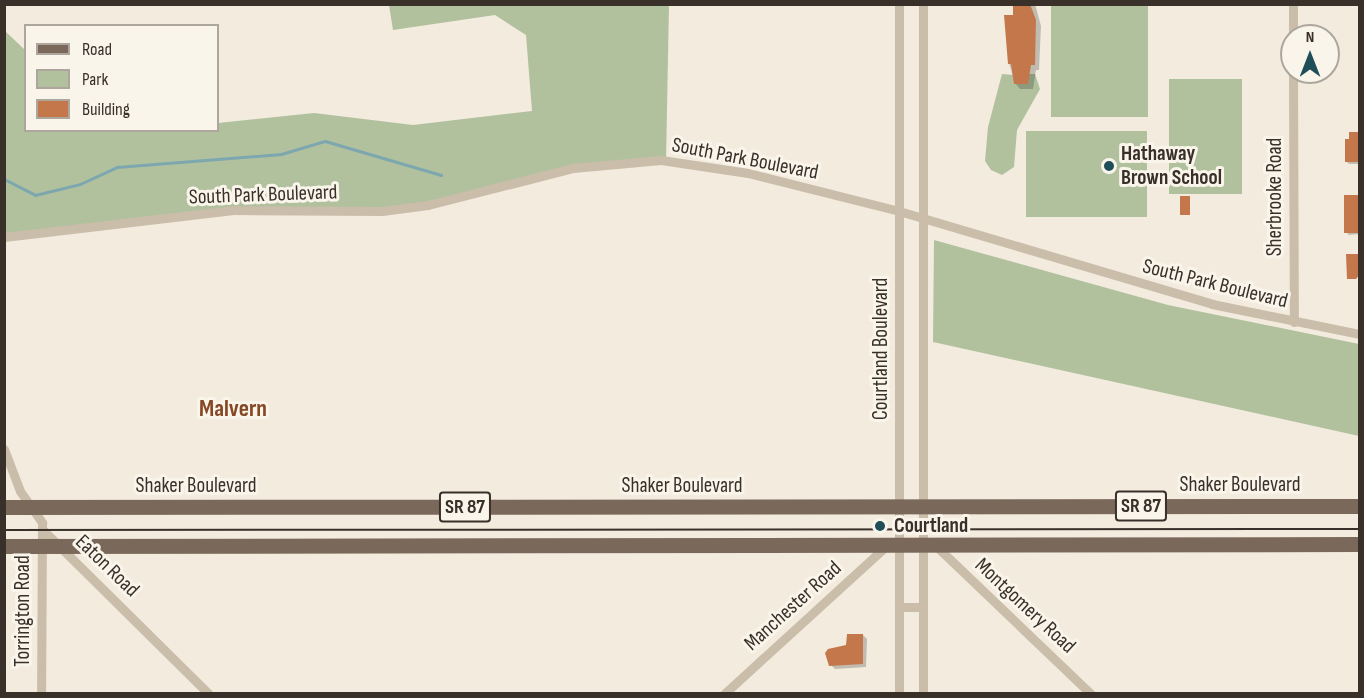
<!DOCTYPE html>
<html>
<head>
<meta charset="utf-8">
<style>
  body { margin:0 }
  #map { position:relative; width:1364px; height:698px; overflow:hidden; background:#f2ebde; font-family:"Sofia Sans Condensed",sans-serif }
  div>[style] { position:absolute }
  .green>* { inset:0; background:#b1c19e; transform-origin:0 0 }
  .shadow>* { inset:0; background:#0003 }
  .stream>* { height:3px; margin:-1.5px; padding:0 1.5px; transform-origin:1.5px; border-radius:1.5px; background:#7da7af }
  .building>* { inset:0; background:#c4774b; transform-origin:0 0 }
  .street>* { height:9px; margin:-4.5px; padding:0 4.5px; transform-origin:4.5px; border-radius:4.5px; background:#cabdaa }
  .primary>* { height:15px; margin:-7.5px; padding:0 7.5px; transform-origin:7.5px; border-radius:7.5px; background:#7a695b }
  .tram>* { height:1.5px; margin:-0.75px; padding:0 0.75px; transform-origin:0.75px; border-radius:0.75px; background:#383029 }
  .dots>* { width:16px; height:16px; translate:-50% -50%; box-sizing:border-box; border:3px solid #faf5eb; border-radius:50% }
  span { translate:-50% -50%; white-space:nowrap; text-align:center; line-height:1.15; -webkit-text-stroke:6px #faf5eb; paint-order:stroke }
  .shield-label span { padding:2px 4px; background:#faf5eb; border:2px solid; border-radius:4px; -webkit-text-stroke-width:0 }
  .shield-label { font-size:20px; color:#383029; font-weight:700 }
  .poi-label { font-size:21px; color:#383029; font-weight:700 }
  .left { translate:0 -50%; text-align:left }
  .street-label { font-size:21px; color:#383029 }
  .quarter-label { font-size:24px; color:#864724; font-weight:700 }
  .frame { position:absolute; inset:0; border:6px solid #383029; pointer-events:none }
  .legend { position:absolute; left:24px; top:24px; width:195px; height:108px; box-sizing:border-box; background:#faf5eb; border:2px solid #aca69d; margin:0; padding:8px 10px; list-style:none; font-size:18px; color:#383029 }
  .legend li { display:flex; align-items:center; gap:12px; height:30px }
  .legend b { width:30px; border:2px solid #aca69d }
  .north { position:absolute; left:1280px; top:24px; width:60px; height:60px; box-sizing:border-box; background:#faf5eb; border:2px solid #aca69d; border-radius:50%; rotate:0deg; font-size:16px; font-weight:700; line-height:24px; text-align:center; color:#383029 }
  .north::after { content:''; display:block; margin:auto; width:21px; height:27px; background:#1f4e59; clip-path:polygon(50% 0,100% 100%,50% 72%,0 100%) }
</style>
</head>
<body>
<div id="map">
  <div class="green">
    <div style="clip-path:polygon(389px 5px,669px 5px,666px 161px,617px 161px,382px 211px,233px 210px,5px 237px,4px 30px,25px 50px,26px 130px,218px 130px,218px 123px,314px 113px,413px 125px,532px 111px,526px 35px,495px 15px,393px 30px)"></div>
    <div style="left:1051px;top:5px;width:97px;height:112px"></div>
    <div style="clip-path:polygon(1002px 74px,1014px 75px,1014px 84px,1028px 84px,1028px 74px,1035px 74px,1040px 89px,1017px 130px,1014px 167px,1002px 175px,991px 170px,985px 161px,988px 127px)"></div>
    <div style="left:1169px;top:79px;width:73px;height:115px"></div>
    <div style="left:1026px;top:131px;width:121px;height:86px"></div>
    <div style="clip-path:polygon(934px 240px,1168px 305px,1359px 344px,1359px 436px,933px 342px)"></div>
  </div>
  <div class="shadow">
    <div style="clip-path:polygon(1016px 4px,1035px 4px,1041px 26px,1039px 70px,1036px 70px,1033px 89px,1020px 89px,1015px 83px,1009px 63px)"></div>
    <div style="clip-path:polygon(1360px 134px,1360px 164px,1349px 164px,1346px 161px)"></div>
    <div style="clip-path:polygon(1360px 196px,1360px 234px,1349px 235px,1346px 232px)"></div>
    <div style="clip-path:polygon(863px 635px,867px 639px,866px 667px,835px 669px,831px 665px)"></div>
  </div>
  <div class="stream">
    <div style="left:4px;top:179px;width:35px;rotate:27deg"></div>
    <div style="left:35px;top:195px;width:46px;rotate:-13.7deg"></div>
    <div style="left:80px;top:184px;width:41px;rotate:-24.7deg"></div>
    <div style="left:117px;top:167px;width:165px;rotate:-4.5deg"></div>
    <div style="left:281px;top:154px;width:46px;rotate:-16.5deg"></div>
    <div style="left:325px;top:141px;width:121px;rotate:16.3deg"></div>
  </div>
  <div class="building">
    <div style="clip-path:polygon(1013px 4px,1030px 4px,1036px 20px,1035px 65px,1031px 65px,1028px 84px,1014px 84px,1011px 64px,1008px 64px,1004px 15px,1013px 15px)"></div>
    <div style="clip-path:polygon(1349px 132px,1360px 132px,1360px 162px,1345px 162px,1345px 139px,1349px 139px)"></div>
    <div style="left:1344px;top:195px;width:16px;height:38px"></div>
    <div style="left:1180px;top:196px;width:10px;height:19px"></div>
    <div style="clip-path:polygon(1346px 254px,1360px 254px,1360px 274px,1356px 279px,1347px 279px)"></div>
    <div style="clip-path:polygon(847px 634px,863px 634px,863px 664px,829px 666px,825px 653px,828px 649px,846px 645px)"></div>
  </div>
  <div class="street">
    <div style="left:923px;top:4px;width:690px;rotate:90deg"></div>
    <div style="left:1293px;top:4px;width:32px;rotate:90deg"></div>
    <div style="left:1293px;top:72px;width:250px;rotate:89.8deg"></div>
    <div style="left:4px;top:237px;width:231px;rotate:-6.7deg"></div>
    <div style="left:233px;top:210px;width:149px;rotate:0.4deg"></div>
    <div style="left:382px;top:211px;width:46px;rotate:-7.4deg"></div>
    <div style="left:428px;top:205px;width:150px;rotate:-14.3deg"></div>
    <div style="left:573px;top:168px;width:88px;rotate:-5.2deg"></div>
    <div style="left:661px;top:160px;width:88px;rotate:8.5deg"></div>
    <div style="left:748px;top:173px;width:156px;rotate:14.1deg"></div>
    <div style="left:899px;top:211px;width:327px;rotate:16.5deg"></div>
    <div style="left:1212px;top:304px;width:151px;rotate:11.5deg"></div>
    <div style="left:4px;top:449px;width:45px;rotate:69.1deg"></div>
    <div style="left:20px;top:491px;width:39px;rotate:55deg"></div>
    <div style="left:42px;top:523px;width:171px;rotate:90.3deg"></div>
    <div style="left:42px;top:529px;width:235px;rotate:44.7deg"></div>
    <div style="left:935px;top:545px;width:216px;rotate:43.7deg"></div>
    <div style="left:899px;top:607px;width:24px"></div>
    <div style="left:724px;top:694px;width:219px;rotate:-42.4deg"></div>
    <div style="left:899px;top:694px;width:690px;rotate:-90deg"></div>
  </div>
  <div class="primary">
    <div style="left:4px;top:507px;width:1356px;rotate:-0.04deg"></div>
    <div style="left:4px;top:546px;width:1356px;rotate:-0.08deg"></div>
  </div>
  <div class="tram">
    <div style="left:4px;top:530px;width:1356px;rotate:-0.04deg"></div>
  </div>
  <div class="dots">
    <div style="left:1109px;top:166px;background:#1f4e59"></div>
    <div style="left:880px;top:526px;background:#1f4e59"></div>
  </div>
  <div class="shield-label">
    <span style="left:1141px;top:506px">SR 87</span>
    <span style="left:465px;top:507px">SR 87</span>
  </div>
  <div class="poi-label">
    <span class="left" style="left:1121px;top:166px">Hathaway<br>Brown School</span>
    <span class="left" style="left:894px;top:526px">Courtland</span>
  </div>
  <div class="street-label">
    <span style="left:745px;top:159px;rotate:11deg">South Park Boulevard</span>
    <span style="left:263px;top:195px;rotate:-2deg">South Park Boulevard</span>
    <span style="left:1275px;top:197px;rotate:-90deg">Sherbrooke Road</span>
    <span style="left:1215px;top:284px;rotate:14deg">South Park Boulevard</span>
    <span style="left:881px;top:349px;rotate:-90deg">Courtland Boulevard</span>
    <span style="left:1240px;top:485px">Shaker Boulevard</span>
    <span style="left:196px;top:486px">Shaker Boulevard</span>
    <span style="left:682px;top:486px">Shaker Boulevard</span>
    <span style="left:107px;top:566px;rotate:44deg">Eaton Road</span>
    <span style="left:793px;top:606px;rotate:-42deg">Manchester Road</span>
    <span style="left:1025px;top:606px;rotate:43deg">Montgomery Road</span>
    <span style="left:23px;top:611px;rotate:-90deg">Torrington Road</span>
  </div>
  <div class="quarter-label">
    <span style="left:233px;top:409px">Malvern</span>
  </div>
  <div class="frame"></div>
  <ul class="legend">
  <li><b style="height:8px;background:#7a695b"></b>Road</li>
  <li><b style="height:16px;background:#b1c19e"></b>Park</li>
  <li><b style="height:16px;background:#c4774b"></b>Building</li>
  </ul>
  <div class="north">N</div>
</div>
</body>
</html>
